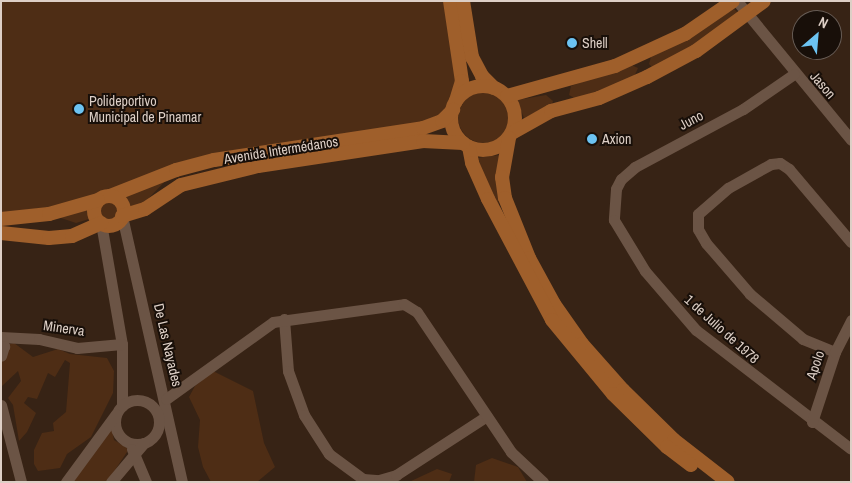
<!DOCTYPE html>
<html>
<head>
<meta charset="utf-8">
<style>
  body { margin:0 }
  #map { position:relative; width:852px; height:483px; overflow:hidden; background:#372315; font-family:"Archivo Narrow",sans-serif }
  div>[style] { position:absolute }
  .green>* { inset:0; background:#4e2d15 }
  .round { border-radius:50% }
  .minor>* { height:11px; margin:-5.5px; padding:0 5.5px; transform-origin:5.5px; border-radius:5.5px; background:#6b5445 }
  .minor>.ring { margin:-5.5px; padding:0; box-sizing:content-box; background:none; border:11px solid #6b5445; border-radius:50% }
  .major>* { height:14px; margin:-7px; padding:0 7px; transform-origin:7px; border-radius:7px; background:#9f5f2b }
  .major>.ring { margin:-7px; padding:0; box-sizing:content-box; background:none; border:14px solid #9f5f2b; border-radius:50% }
  .dots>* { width:14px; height:14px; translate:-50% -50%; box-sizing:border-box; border:2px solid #180f09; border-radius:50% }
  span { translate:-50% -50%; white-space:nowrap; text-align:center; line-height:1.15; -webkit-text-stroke:4px #180f09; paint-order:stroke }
  .poi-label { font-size:14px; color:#ddcfc6 }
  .left { translate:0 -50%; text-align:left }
  .street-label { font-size:14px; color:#ddcfc6 }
  .frame { position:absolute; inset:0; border:2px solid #ddcfc6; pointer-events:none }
  .north { position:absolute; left:792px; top:10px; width:50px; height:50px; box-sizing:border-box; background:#180f09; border:1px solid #675c55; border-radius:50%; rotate:27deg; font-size:14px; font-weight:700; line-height:20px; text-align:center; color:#ddcfc6 }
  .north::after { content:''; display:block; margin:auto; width:18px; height:22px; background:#6cc3f2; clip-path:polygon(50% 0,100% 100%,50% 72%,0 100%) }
</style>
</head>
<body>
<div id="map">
  <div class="green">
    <div style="clip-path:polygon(1px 1px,450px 1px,462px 81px,442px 121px,176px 170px,144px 203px,112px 225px,89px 219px,76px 223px,49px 214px,1px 219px)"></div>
    <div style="clip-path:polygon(734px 9px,738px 13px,698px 45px,652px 67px,649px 64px,651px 57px)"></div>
    <div style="clip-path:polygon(629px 64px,638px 68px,634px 77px,576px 99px,569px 95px,571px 86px)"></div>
    <div class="round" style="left:458px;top:91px;width:52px;height:52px"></div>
    <div style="clip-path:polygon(546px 95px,553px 101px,552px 104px,524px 118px,517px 100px)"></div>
    <div style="clip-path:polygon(500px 155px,496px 179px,500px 215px,476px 158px)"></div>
    <div style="clip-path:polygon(14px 343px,33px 357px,58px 349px,70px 354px,107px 358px,114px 371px,113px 393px,91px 437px,67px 454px,60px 468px,38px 471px,34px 464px,34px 450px,42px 433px,54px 431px,53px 423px,66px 412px,70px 363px,65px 360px,55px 377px,48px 373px,37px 399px,28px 397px,24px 403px,36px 413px,27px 432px,19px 441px,13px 405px,8px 398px,21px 381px,18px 371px,1px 387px,1px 346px)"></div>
    <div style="clip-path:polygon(213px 371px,253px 391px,264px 443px,275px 467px,257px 482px,211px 482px,203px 467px,198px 447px,200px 420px,189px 397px,195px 386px)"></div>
    <div style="clip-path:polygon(111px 425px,114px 440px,129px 449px,107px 482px,69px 482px)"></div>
    <div style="clip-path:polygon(492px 458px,518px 467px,527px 482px,474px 482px,476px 465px)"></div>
    <div style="clip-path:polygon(437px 469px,452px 474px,449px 482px,409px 482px)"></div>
  </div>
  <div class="minor">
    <div style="left:737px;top:1px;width:180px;rotate:50.6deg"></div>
    <div style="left:794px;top:74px;width:62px;rotate:145.5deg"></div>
    <div style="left:743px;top:109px;width:123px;rotate:151.8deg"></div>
    <div style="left:635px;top:167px;width:18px;rotate:139deg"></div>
    <div style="left:621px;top:179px;width:11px;rotate:117deg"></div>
    <div style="left:616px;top:189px;width:31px;rotate:94deg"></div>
    <div style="left:614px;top:220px;width:60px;rotate:58.7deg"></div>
    <div style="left:645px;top:271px;width:78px;rotate:49.2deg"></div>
    <div style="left:696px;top:330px;width:195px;rotate:37.5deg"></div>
    <div style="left:122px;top:216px;width:273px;rotate:77.3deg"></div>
    <div style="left:101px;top:223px;width:123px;rotate:80.2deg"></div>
    <div style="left:122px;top:344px;width:62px;rotate:90deg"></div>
    <div style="left:284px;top:319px;width:52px;rotate:85.6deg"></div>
    <div style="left:288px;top:371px;width:47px;rotate:70deg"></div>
    <div style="left:304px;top:415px;width:46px;rotate:57.3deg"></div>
    <div style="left:329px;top:454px;width:42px;rotate:36.3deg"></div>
    <div style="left:363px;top:479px;width:16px;rotate:4deg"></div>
    <div style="left:379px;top:480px;width:18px;rotate:-16deg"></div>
    <div style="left:396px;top:475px;width:108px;rotate:-33deg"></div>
    <div style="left:1px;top:337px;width:38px;rotate:3deg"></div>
    <div style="left:39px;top:339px;width:39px;rotate:13deg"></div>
    <div style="left:77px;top:348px;width:45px;rotate:-5.1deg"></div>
    <div style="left:1px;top:338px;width:9px;rotate:69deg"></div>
    <div style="left:4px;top:346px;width:10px;rotate:107deg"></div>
    <div style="left:835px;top:352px;width:35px;rotate:-158deg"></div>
    <div style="left:803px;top:339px;width:70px;rotate:-139.7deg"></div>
    <div style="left:750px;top:294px;width:67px;rotate:-130.8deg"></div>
    <div style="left:706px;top:243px;width:16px;rotate:-120deg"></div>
    <div style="left:698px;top:229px;width:15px;rotate:-90deg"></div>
    <div style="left:698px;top:214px;width:40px;rotate:-41deg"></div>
    <div style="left:728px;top:188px;width:49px;rotate:-29.2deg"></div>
    <div style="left:771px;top:164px;width:9px;rotate:-6deg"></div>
    <div style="left:780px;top:163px;width:11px;rotate:34deg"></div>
    <div style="left:789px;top:169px;width:96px;rotate:49.7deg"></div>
    <div style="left:166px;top:399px;width:132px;rotate:-35.7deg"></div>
    <div style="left:273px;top:322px;width:132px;rotate:-7.8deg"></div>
    <div style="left:404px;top:304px;width:15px;rotate:32deg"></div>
    <div style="left:417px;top:312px;width:169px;rotate:56.1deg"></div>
    <div style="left:511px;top:452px;width:44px;rotate:43.2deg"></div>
    <div class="ring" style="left:115px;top:400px;width:33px;height:33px"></div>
    <div style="left:1px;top:405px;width:80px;rotate:75.4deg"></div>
    <div style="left:812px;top:422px;width:74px;rotate:-71.8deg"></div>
    <div style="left:835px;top:352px;width:36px;rotate:-63deg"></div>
    <div style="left:132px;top:449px;width:36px;rotate:67deg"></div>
    <div style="left:66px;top:482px;width:84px;rotate:-53.7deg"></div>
    <div style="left:111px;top:482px;width:51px;rotate:-49.8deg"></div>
  </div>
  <div class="major">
    <div style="left:450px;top:1px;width:81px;rotate:81.5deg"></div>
    <div style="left:462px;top:81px;width:21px;rotate:107deg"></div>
    <div style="left:463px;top:1px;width:57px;rotate:80.9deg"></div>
    <div style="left:472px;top:57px;width:21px;rotate:62deg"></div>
    <div style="left:482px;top:76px;width:17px;rotate:45deg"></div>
    <div class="ring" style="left:451px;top:86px;width:50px;height:50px"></div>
    <div style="left:507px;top:96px;width:112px;rotate:-15.5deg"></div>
    <div style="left:615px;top:66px;width:77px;rotate:-24.6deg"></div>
    <div style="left:685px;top:34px;width:58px;rotate:-34.5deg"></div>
    <div style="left:512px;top:133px;width:45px;rotate:-29.4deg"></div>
    <div style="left:551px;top:111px;width:50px;rotate:-15.2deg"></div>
    <div style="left:599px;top:98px;width:52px;rotate:-23.6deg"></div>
    <div style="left:647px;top:77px;width:55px;rotate:-28deg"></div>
    <div style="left:696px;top:51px;width:84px;rotate:-36.3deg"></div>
    <div style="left:509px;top:138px;width:40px;rotate:100deg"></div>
    <div style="left:502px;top:177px;width:21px;rotate:82deg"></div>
    <div style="left:505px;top:198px;width:65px;rotate:68.2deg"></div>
    <div style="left:529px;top:258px;width:52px;rotate:61.5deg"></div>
    <div style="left:554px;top:304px;width:49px;rotate:55deg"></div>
    <div style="left:582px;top:344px;width:62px;rotate:48.3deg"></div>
    <div style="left:623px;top:390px;width:71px;rotate:44.4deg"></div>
    <div style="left:674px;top:440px;width:68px;rotate:37.9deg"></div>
    <div style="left:469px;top:147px;width:16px;rotate:79deg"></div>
    <div style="left:472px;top:163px;width:39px;rotate:66deg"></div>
    <div style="left:488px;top:199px;width:137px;rotate:62.1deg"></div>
    <div style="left:552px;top:320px;width:96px;rotate:50.5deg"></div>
    <div style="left:613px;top:394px;width:76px;rotate:44.5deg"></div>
    <div style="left:667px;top:447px;width:30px;rotate:37deg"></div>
    <div style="left:110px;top:196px;width:71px;rotate:-21.5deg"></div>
    <div style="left:176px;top:170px;width:39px;rotate:-15deg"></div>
    <div style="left:214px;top:160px;width:211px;rotate:-8.7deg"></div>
    <div style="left:423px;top:128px;width:20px;rotate:-20deg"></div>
    <div style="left:442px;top:121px;width:16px;rotate:-45deg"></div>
    <div class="ring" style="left:94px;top:196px;width:16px;height:16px"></div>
    <div style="left:122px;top:216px;width:24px;rotate:-17deg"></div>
    <div style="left:145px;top:209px;width:43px;rotate:-33.7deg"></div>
    <div style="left:181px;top:185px;width:79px;rotate:-13.9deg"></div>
    <div style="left:258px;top:166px;width:167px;rotate:-8.6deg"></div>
    <div style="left:423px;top:141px;width:40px;rotate:2.9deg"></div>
    <div style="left:1px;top:219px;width:48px;rotate:-5.9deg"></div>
    <div style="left:49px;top:214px;width:51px;rotate:-15.9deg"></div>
    <div style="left:1px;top:233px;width:48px;rotate:5.9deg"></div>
    <div style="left:49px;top:238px;width:23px;rotate:-5deg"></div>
    <div style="left:72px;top:236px;width:32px;rotate:-24deg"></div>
  </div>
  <div class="dots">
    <div style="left:572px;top:43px;background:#6cc3f2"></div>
    <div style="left:79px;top:109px;background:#6cc3f2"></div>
    <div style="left:592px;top:139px;background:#6cc3f2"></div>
  </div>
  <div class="poi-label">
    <span class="left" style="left:582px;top:43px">Shell</span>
    <span class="left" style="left:89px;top:109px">Polideportivo<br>Municipal de Pinamar</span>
    <span class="left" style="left:602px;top:139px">Axion</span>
  </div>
  <div class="street-label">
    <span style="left:823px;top:85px;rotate:49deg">Jason</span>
    <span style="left:691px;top:120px;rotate:-28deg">Juno</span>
    <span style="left:281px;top:150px;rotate:-9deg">Avenida Intermédanos</span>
    <span style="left:64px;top:328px;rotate:8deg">Minerva</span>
    <span style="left:722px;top:329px;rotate:42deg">1 de Julio de 1978</span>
    <span style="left:168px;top:345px;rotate:77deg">De Las Nayades</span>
    <span style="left:815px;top:365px;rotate:-71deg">Apolo</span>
  </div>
  <div class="frame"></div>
  <div class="north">N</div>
</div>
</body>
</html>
